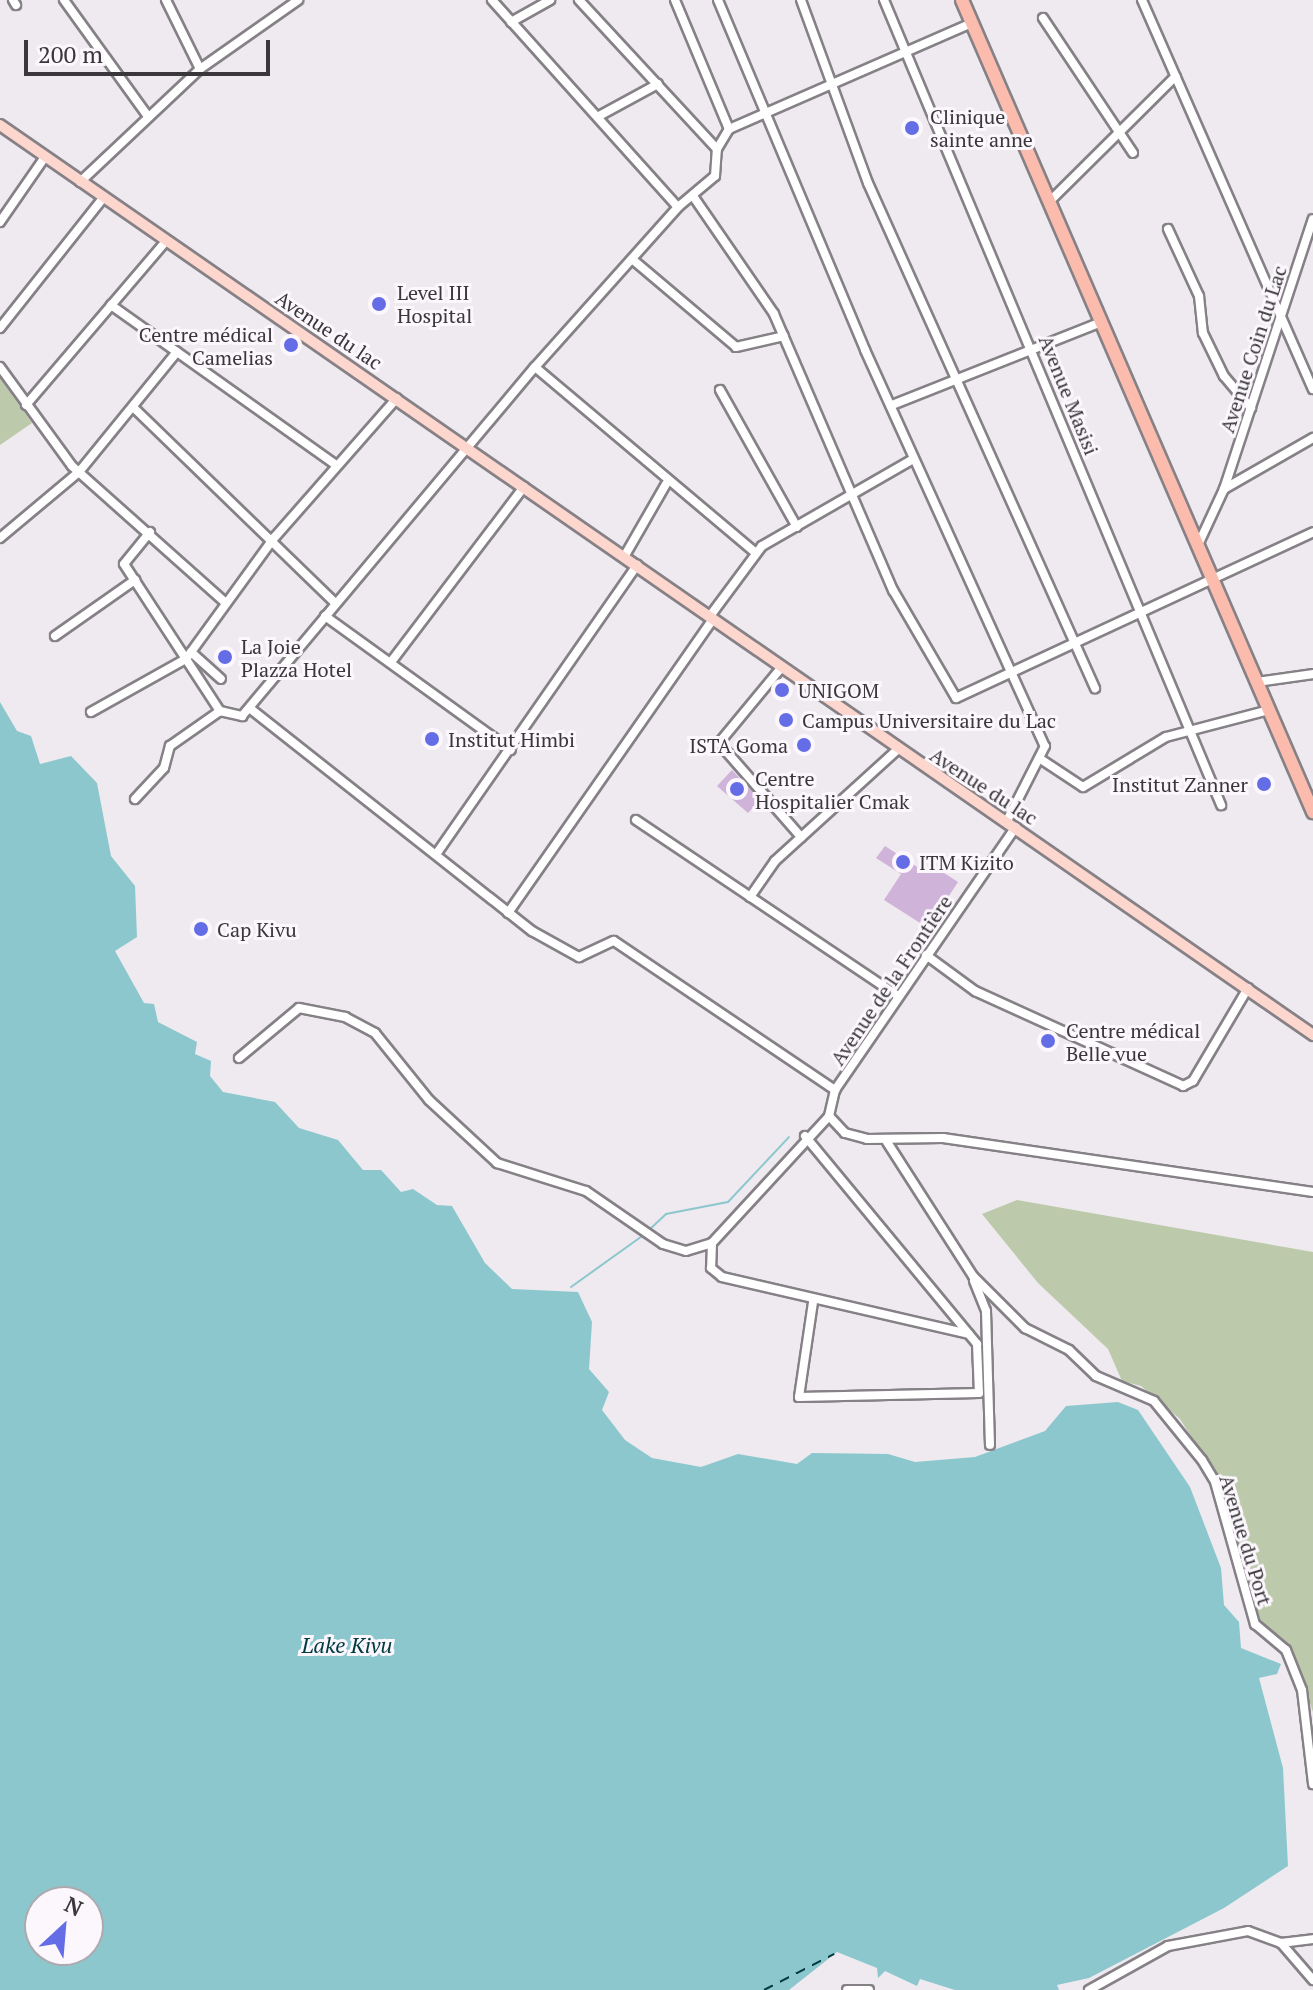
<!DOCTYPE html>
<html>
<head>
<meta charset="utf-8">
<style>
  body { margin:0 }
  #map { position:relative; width:1313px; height:1990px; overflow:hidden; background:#eeeaef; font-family:"PT Serif",serif }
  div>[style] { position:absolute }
  .green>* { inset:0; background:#bccaab }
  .water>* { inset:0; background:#8cc7ce }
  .stream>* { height:2px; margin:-1px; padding:0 1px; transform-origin:1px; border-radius:1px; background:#8cc7ce }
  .ferry>* { height:2px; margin-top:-1px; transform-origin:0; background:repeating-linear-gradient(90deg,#003b41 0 10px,transparent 0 18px) }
  .building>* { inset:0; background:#cfb3d9 }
  .roads { filter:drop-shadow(2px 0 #858186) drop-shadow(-2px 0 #858186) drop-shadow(0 2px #858186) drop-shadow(0 -2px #858186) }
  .minor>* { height:8px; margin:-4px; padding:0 4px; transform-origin:4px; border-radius:4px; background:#fff }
  .major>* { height:10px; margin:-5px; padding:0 5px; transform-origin:5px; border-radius:5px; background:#fdd6ce }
  .highway>* { height:12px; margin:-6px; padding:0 6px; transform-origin:6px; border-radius:6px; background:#fbbbad }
  .dots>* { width:22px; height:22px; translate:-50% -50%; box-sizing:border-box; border:4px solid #fbf7fd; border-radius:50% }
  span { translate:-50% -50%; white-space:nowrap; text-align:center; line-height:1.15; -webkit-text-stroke:6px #fbf7fd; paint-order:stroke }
  .poi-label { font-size:20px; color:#393739 }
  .left { translate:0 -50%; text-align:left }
  .right { translate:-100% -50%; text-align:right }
  .street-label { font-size:20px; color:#393739 }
  .water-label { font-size:22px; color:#003b41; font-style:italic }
  .north { position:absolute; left:24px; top:1886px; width:80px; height:80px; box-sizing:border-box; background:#fbf7fd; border:2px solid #adaaaf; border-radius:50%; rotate:26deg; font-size:22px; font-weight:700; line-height:32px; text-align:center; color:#393739 }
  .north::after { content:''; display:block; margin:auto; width:28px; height:36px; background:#646de6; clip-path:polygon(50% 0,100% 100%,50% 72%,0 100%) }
  .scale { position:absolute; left:24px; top:40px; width:246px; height:36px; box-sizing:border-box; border:4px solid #393739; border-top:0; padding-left:10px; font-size:24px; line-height:28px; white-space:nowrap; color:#393739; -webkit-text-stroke:6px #fbf7fd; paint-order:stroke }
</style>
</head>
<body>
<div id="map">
  <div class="green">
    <div style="clip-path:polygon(0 378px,32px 423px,0 445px)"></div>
    <div style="clip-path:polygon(1017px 1200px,1313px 1252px,1313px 1712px,1291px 1650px,1260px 1621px,1219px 1481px,1180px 1419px,1141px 1386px,1122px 1381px,1108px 1349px,1038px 1283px,982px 1214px)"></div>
  </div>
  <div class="water">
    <div style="clip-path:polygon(evenodd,0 702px,17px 731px,31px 736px,40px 764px,71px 756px,97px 783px,111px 856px,135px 886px,137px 937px,115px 951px,144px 1003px,154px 1004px,158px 1022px,197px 1042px,195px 1054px,211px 1061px,210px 1076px,223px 1092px,275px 1102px,299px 1128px,338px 1140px,363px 1170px,381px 1170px,401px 1192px,413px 1189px,437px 1205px,452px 1206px,485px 1263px,512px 1289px,578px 1292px,592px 1322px,589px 1369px,609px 1392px,602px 1410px,625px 1440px,652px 1458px,701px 1467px,738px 1454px,797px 1464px,812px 1453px,888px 1454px,915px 1462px,975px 1457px,1045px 1431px,1066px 1406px,1118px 1402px,1138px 1410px,1190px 1487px,1221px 1568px,1224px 1605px,1239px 1622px,1241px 1648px,1281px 1664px,1277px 1674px,1259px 1678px,1283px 1768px,1288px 1866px,1224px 1908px,1089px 1978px,1057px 1985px,1059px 1990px,955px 1990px,920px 1979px,917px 1986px,885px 1971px,878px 1978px,877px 1968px,837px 1952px,789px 1990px,0 1990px,0 702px,40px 1902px,88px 1902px,88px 1950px,40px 1950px,40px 1902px)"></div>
  </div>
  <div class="stream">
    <div style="left:650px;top:1229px;width:22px;rotate:-43deg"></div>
    <div style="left:666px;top:1214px;width:63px;rotate:-11deg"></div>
    <div style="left:728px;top:1202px;width:89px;rotate:-46.8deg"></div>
    <div style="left:571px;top:1287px;width:91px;rotate:-35.6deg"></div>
  </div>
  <div class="ferry">
    <div style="left:764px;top:1990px;width:79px;rotate:-27.2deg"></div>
  </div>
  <div class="building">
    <div style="clip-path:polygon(732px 770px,760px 800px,748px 813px,717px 786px)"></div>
    <div style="clip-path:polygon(885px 846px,925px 872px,930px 864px,958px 882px,928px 928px,884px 900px,901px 874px,876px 858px)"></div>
  </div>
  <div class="roads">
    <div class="minor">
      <div style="left:13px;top:0;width:6px;rotate:59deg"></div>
      <div style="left:64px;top:0;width:142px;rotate:54.2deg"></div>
      <div style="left:166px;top:0;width:77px;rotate:63.8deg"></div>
      <div style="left:492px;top:0;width:278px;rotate:48.1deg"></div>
      <div style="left:579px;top:0;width:203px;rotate:47.2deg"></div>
      <div style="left:675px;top:0;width:140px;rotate:67.3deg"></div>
      <div style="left:718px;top:0;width:380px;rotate:67.2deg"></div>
      <div style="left:865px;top:350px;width:435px;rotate:65.6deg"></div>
      <div style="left:1045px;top:746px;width:84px;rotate:116.9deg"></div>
      <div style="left:801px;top:0;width:195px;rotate:69.9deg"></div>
      <div style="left:868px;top:183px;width:554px;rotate:65.8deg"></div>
      <div style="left:884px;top:0;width:873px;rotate:67.28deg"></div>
      <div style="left:1142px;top:0;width:425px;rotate:66.3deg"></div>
      <div style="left:1043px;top:18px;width:162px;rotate:56.3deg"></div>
      <div style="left:511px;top:22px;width:45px;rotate:-29.4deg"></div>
      <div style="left:599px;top:116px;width:67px;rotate:-28.5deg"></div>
      <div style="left:80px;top:182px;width:165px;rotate:-43.3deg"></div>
      <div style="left:200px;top:69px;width:120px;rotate:-35.1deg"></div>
      <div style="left:693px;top:196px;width:143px;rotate:55.5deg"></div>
      <div style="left:774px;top:314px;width:301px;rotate:66.7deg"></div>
      <div style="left:893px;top:590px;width:125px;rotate:59.7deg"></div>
      <div style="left:956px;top:698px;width:394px;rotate:-24.9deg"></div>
      <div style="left:1050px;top:201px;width:177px;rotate:-44.8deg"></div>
      <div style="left:0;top:222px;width:79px;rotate:-55.3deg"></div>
      <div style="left:1168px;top:229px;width:74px;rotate:65.2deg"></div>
      <div style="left:1199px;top:296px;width:37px;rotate:84deg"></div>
      <div style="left:1203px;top:333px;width:48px;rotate:64deg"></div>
      <div style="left:1224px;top:376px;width:42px;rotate:49.8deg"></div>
      <div style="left:632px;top:259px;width:136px;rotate:40.2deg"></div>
      <div style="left:736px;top:347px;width:49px;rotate:-12.9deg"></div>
      <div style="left:111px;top:305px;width:276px;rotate:35.4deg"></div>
      <div style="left:0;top:328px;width:166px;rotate:-51.6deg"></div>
      <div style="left:0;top:367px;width:122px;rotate:54deg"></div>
      <div style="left:72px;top:466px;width:206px;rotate:41.7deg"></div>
      <div style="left:535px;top:367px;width:287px;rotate:40.1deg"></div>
      <div style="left:720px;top:390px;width:157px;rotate:60.7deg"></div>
      <div style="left:26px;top:405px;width:214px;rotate:-49.5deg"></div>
      <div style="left:892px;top:405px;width:226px;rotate:-21.6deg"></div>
      <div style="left:133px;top:407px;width:281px;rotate:44.1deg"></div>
      <div style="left:1224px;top:489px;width:103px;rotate:-29.8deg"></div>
      <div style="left:150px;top:532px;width:41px;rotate:129.1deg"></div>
      <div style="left:124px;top:564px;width:176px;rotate:56.9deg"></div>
      <div style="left:220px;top:711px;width:23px;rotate:13deg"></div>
      <div style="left:242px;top:716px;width:456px;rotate:-50deg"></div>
      <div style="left:535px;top:367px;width:215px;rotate:-48.2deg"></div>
      <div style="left:678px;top:207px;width:48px;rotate:-40deg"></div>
      <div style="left:715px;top:176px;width:27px;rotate:-86deg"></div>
      <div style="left:717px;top:149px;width:23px;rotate:-59deg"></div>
      <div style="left:729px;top:129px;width:265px;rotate:-23.6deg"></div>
      <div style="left:0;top:538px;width:103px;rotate:-39.9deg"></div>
      <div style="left:79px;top:472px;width:155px;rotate:-50.8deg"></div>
      <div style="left:1198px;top:545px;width:62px;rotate:-65.1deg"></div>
      <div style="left:1224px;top:489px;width:284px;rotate:-71.8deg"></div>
      <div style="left:624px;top:557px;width:84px;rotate:-60.1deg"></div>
      <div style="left:325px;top:616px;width:229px;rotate:35.8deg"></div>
      <div style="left:710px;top:616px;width:87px;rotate:-53.4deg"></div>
      <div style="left:762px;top:546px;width:174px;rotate:-29.9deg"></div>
      <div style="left:55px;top:636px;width:98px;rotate:-35deg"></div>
      <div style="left:191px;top:652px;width:40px;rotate:42deg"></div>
      <div style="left:391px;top:662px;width:220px;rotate:-52.8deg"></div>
      <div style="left:781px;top:668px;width:97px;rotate:129.6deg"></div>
      <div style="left:719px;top:743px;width:125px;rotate:48.9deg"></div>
      <div style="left:1257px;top:682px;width:57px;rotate:-8.1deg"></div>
      <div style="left:252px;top:710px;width:357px;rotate:38.3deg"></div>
      <div style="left:532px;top:931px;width:54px;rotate:29deg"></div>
      <div style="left:579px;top:957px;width:38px;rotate:-25deg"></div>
      <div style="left:614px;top:941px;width:267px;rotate:34deg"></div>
      <div style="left:91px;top:712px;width:109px;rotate:-29.2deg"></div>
      <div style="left:186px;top:659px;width:150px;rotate:-54deg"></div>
      <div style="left:274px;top:538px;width:186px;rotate:-48.7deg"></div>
      <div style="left:1042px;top:760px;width:49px;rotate:33.4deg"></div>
      <div style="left:1083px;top:787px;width:97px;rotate:-31.1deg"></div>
      <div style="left:1166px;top:737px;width:106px;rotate:-14.7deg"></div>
      <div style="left:135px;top:799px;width:42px;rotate:-46.9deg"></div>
      <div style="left:164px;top:768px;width:23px;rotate:-75deg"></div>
      <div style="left:170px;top:746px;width:61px;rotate:-35deg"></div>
      <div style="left:636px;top:820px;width:316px;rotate:33.9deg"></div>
      <div style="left:437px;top:853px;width:351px;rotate:-55.2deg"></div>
      <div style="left:750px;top:897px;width:44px;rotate:-55.2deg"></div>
      <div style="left:775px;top:861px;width:165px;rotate:-42.3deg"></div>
      <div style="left:508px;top:913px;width:358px;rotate:-55.1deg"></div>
      <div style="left:926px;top:955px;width:61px;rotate:36.3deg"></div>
      <div style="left:975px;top:991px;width:229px;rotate:24.5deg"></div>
      <div style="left:1183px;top:1086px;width:11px;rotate:-27deg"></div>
      <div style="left:1193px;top:1081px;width:108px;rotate:-59.4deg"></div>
      <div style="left:239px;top:1058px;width:78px;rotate:-39.8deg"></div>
      <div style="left:299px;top:1008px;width:47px;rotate:11.1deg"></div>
      <div style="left:345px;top:1017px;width:34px;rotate:28deg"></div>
      <div style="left:375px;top:1033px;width:86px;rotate:51.1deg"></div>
      <div style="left:429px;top:1100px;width:93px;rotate:42.8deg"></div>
      <div style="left:497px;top:1163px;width:93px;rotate:17.5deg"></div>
      <div style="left:586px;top:1191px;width:93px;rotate:34.5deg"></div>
      <div style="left:663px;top:1244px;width:24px;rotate:17deg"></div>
      <div style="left:686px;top:1251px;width:27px;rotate:-17deg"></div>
      <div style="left:712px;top:1243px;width:173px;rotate:-47.3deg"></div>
      <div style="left:829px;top:1116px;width:23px;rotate:47deg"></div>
      <div style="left:845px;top:1133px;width:23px;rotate:15deg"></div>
      <div style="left:867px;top:1139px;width:76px;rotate:-0.8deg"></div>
      <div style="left:943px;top:1138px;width:374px;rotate:8.3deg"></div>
      <div style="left:829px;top:1116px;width:27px;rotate:-77deg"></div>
      <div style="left:835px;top:1090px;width:319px;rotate:-55.5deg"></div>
      <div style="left:805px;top:1136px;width:270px;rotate:50.4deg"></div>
      <div style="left:977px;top:1344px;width:49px;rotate:87.7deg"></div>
      <div style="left:979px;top:1393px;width:180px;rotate:178.7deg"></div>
      <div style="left:799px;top:1397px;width:96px;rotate:-81.6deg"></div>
      <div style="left:887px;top:1142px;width:159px;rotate:57.3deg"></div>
      <div style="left:973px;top:1276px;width:74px;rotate:45deg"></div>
      <div style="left:1025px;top:1328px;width:49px;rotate:26.6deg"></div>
      <div style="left:1069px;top:1350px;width:37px;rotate:44deg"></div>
      <div style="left:1096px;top:1376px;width:63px;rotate:23.3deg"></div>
      <div style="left:1154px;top:1401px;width:76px;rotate:50.9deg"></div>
      <div style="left:1202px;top:1460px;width:26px;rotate:59deg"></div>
      <div style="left:1215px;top:1482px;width:148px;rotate:74.3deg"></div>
      <div style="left:1255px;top:1624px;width:40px;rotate:40deg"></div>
      <div style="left:1286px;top:1650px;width:43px;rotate:68.2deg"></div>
      <div style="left:1302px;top:1690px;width:95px;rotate:83.3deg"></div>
      <div style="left:712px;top:1243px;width:25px;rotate:92deg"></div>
      <div style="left:711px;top:1268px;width:14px;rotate:39deg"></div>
      <div style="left:722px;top:1277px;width:253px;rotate:13deg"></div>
      <div style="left:974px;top:1281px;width:32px;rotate:68deg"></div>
      <div style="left:986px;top:1311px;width:134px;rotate:88.3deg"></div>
      <div style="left:1281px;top:1943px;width:49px;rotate:49.1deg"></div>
      <div style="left:847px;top:1990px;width:22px"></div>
      <div style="left:1089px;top:1990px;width:90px;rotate:-29.1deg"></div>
      <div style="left:1168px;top:1946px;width:81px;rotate:-10.6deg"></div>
      <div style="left:1248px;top:1931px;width:35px;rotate:20deg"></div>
      <div style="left:1281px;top:1943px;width:32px;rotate:-7deg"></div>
    </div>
    <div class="major">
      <div style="left:0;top:125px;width:1598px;rotate:34.72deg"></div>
    </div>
    <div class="highway">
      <div style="left:962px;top:0;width:885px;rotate:66.62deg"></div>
    </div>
  </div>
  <div class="dots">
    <div style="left:912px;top:128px;background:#646de6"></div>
    <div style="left:379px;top:304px;background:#646de6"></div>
    <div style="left:291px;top:345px;background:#646de6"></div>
    <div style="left:225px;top:657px;background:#646de6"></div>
    <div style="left:782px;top:690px;background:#646de6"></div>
    <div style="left:786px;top:720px;background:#646de6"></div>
    <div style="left:432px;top:739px;background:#646de6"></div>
    <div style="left:804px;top:745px;background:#646de6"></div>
    <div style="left:1264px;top:784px;background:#646de6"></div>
    <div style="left:737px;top:789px;background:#646de6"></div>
    <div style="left:903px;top:862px;background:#646de6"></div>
    <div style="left:201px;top:929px;background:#646de6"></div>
    <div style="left:1048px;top:1041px;background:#646de6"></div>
  </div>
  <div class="poi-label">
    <span class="left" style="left:930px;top:128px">Clinique<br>sainte anne</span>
    <span class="left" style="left:397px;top:304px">Level III<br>Hospital</span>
    <span class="right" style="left:273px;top:346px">Centre médical<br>Camelias</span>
    <span class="left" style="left:241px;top:658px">La Joie<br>Plazza Hotel</span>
    <span class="left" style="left:798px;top:690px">UNIGOM</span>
    <span class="left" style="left:802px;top:720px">Campus Universitaire du Lac</span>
    <span class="left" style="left:448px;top:739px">Institut Himbi</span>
    <span class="right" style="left:788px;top:745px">ISTA Goma</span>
    <span class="left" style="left:755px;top:790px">Centre<br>Hospitalier Cmak</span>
    <span class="right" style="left:1248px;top:784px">Institut Zanner</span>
    <span class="left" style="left:919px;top:862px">ITM Kizito</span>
    <span class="left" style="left:217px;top:929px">Cap Kivu</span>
    <span class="left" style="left:1066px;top:1042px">Centre médical<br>Belle vue</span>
  </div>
  <div class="street-label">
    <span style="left:329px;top:330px;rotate:34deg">Avenue du lac</span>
    <span style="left:1253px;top:349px;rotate:-72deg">Avenue Coin du Lac</span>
    <span style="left:1069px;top:395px;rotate:68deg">Avenue Masisi</span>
    <span style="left:984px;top:786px;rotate:33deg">Avenue du lac</span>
    <span style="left:891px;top:980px;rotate:-56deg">Avenue de la Frontière</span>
    <span style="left:1246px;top:1540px;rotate:73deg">Avenue du Port</span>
  </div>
  <div class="water-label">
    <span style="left:347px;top:1645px">Lake Kivu</span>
  </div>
  <div class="north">N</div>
  <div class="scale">200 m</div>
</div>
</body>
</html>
